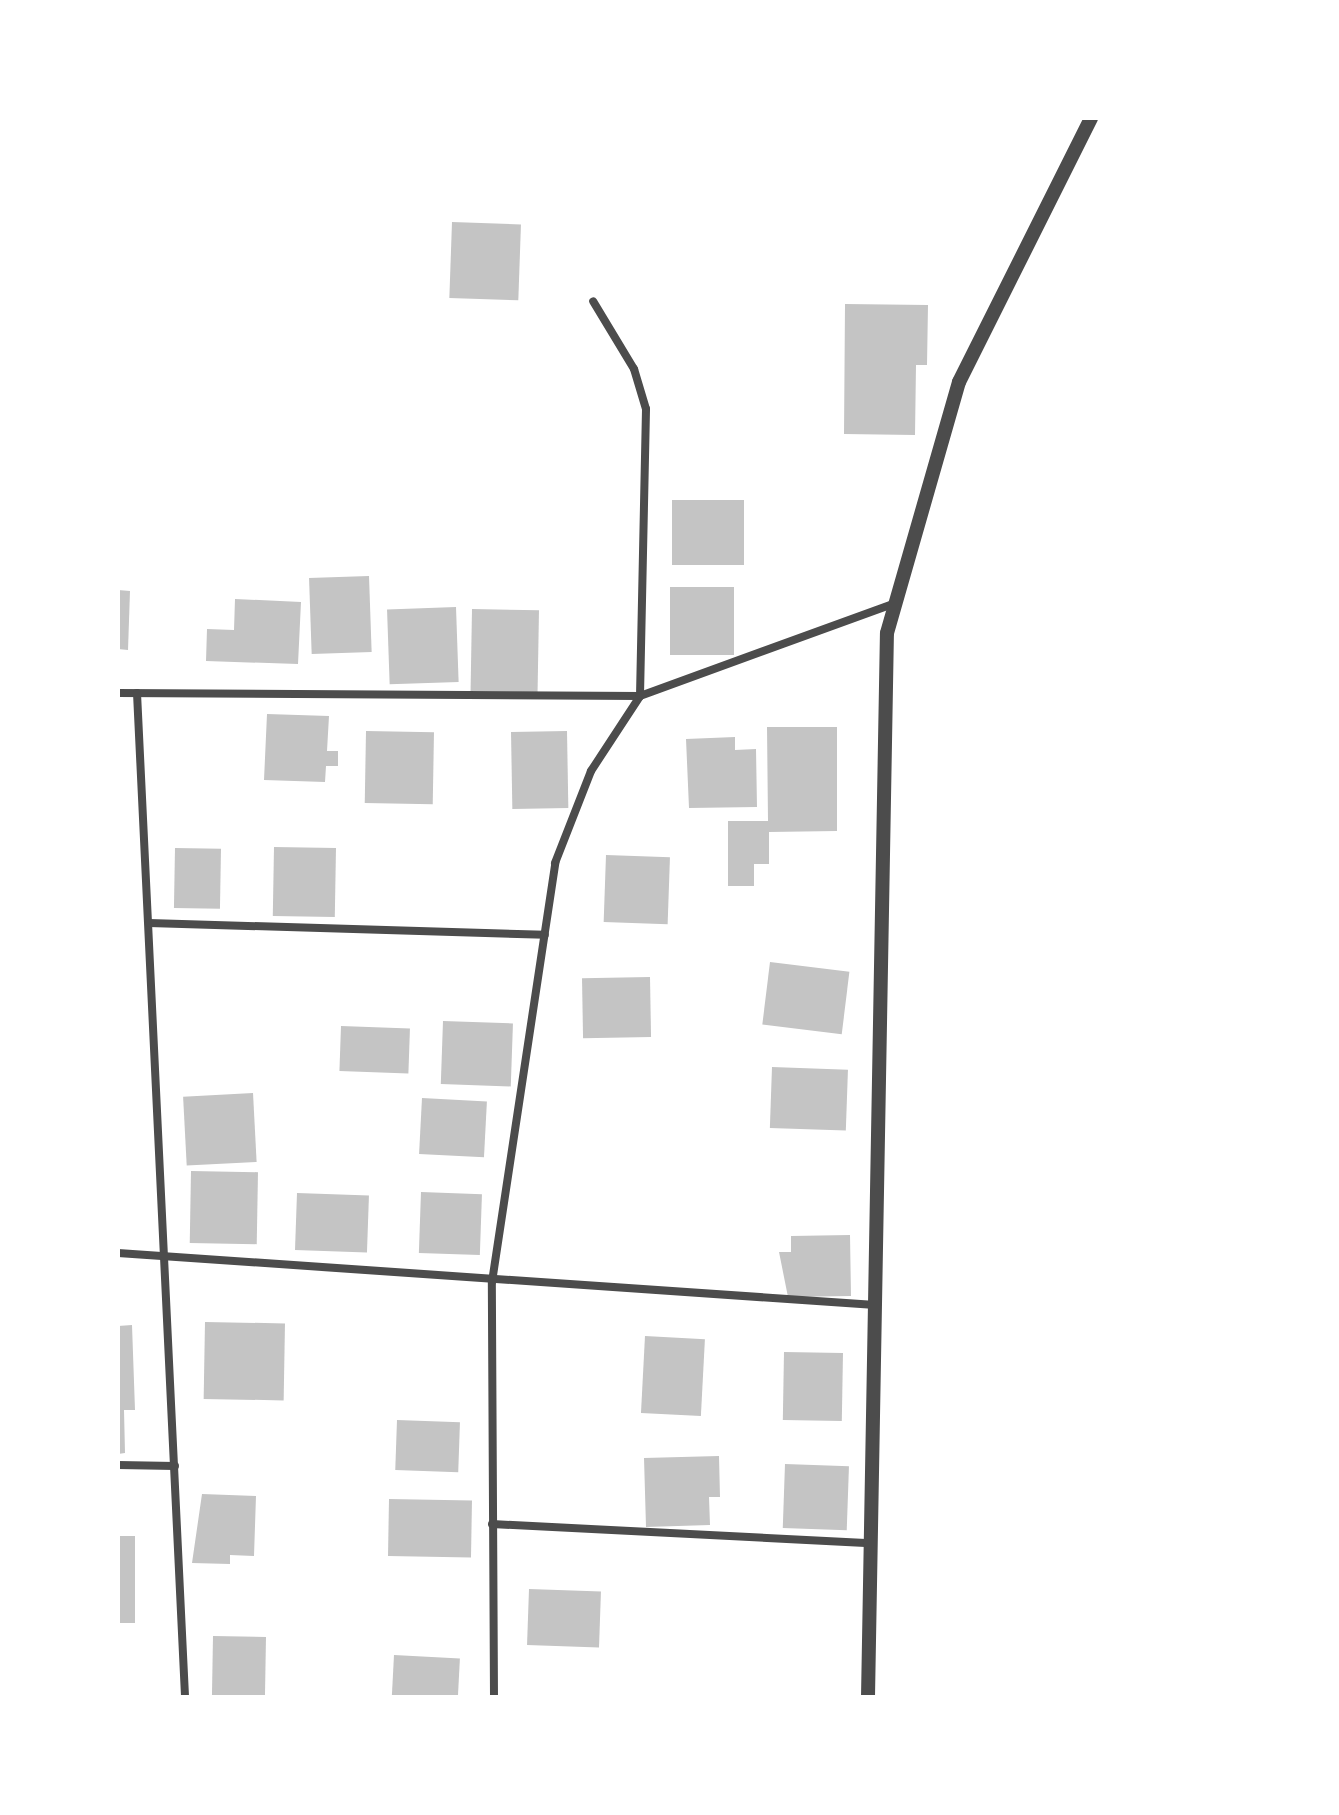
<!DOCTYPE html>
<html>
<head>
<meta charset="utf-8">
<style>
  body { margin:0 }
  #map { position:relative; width:1339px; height:1815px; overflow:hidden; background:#fff; font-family:"Fira Sans",sans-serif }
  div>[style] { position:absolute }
  .building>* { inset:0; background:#c4c4c4; transform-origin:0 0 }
  .minor>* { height:8px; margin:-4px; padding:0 4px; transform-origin:4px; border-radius:4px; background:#4c4c4c }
  .tertiary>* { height:14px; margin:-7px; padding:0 7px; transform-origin:7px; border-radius:7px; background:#4c4c4c }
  span { translate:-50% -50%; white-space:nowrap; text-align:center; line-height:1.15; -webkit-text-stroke:8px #fff; paint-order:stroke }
  .frame { position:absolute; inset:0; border:120px solid #fff; pointer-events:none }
</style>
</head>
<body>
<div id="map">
  <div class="building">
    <div style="left:452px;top:222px;width:69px;height:76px;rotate:2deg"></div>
    <div style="clip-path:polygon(845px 304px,928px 305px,927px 365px,916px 365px,915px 435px,844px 434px)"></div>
    <div style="left:672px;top:500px;width:72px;height:65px"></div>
    <div style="left:369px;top:576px;width:76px;height:60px;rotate:88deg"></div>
    <div style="left:670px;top:587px;width:64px;height:68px"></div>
    <div style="clip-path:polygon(118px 590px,130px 591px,128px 650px,118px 649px)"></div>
    <div style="clip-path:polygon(235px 599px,301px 602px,298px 664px,206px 661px,207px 629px,234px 630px)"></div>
    <div style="left:456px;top:607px;width:75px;height:69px;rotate:88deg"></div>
    <div style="left:472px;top:609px;width:67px;height:82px;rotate:1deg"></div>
    <div style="clip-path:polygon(267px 714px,329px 716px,327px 751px,338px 751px,338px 766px,326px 766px,325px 782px,264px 780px)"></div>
    <div style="clip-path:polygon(767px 727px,837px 727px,837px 831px,769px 832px,769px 864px,754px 864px,754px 886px,728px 886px,728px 821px,768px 821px)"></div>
    <div style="left:366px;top:731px;width:68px;height:72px;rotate:1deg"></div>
    <div style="left:567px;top:731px;width:77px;height:56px;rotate:89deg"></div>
    <div style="clip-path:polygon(735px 737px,735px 750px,756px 749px,757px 807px,689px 808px,686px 739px)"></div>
    <div style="left:274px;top:847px;width:62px;height:69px;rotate:1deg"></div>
    <div style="left:175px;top:848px;width:46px;height:60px;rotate:1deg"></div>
    <div style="left:606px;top:855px;width:64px;height:67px;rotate:2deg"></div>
    <div style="left:770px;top:962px;width:80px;height:63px;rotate:7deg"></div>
    <div style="left:650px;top:977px;width:60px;height:68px;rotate:89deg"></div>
    <div style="left:443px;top:1021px;width:70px;height:63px;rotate:2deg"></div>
    <div style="left:341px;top:1026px;width:69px;height:45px;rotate:2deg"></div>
    <div style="left:772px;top:1067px;width:76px;height:61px;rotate:2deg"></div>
    <div style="left:253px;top:1093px;width:69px;height:70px;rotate:87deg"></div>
    <div style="left:422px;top:1098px;width:65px;height:56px;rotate:3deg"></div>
    <div style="left:191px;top:1171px;width:67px;height:72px;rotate:1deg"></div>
    <div style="left:421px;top:1192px;width:61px;height:61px;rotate:2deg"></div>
    <div style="left:297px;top:1193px;width:72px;height:57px;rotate:2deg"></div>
    <div style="clip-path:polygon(850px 1235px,851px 1296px,788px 1297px,779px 1252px,791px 1252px,791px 1236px)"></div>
    <div style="left:205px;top:1322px;width:80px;height:77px;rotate:1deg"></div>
    <div style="clip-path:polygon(132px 1325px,135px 1410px,124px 1410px,125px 1453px,118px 1454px,118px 1326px)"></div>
    <div style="left:645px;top:1336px;width:60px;height:77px;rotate:3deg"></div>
    <div style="left:784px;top:1352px;width:59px;height:68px;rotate:1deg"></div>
    <div style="left:397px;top:1420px;width:63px;height:50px;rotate:2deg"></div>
    <div style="clip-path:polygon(719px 1456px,720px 1497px,709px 1497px,710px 1525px,646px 1527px,644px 1458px)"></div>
    <div style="left:785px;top:1464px;width:64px;height:64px;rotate:2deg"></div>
    <div style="clip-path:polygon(202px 1494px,256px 1496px,254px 1556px,230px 1555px,230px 1564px,192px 1563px)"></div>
    <div style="left:389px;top:1499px;width:83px;height:57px;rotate:1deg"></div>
    <div style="left:118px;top:1536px;width:17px;height:87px"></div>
    <div style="left:529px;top:1589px;width:72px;height:56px;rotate:2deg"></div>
    <div style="left:213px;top:1636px;width:53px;height:61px;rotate:1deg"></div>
    <div style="left:394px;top:1655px;width:66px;height:42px;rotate:3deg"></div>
  </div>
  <div class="minor">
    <div style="left:118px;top:693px;width:522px;rotate:0.33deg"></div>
    <div style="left:640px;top:696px;width:287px;rotate:-88.8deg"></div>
    <div style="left:646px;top:409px;width:42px;rotate:-106.7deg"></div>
    <div style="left:634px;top:369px;width:79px;rotate:-121.1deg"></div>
    <div style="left:137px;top:693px;width:1005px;rotate:87.26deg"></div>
    <div style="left:149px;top:923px;width:396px;rotate:1.7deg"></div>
    <div style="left:118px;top:1253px;width:759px;rotate:3.93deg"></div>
    <div style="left:118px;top:1465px;width:57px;rotate:1deg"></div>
    <div style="left:492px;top:1524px;width:379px;rotate:2.9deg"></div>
    <div style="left:494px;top:1697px;width:415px;rotate:-90.3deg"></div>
    <div style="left:492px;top:1282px;width:424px;rotate:-81.4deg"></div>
    <div style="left:555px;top:863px;width:99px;rotate:-68.6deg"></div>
    <div style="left:591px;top:771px;width:90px;rotate:-56.8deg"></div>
    <div style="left:640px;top:696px;width:272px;rotate:-20deg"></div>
  </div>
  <div class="tertiary">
    <div style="left:868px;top:1697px;width:1064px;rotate:-88.98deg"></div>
    <div style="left:887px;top:633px;width:261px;rotate:-74deg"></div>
    <div style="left:959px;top:382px;width:295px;rotate:-63.4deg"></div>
  </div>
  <div class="frame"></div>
</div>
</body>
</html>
